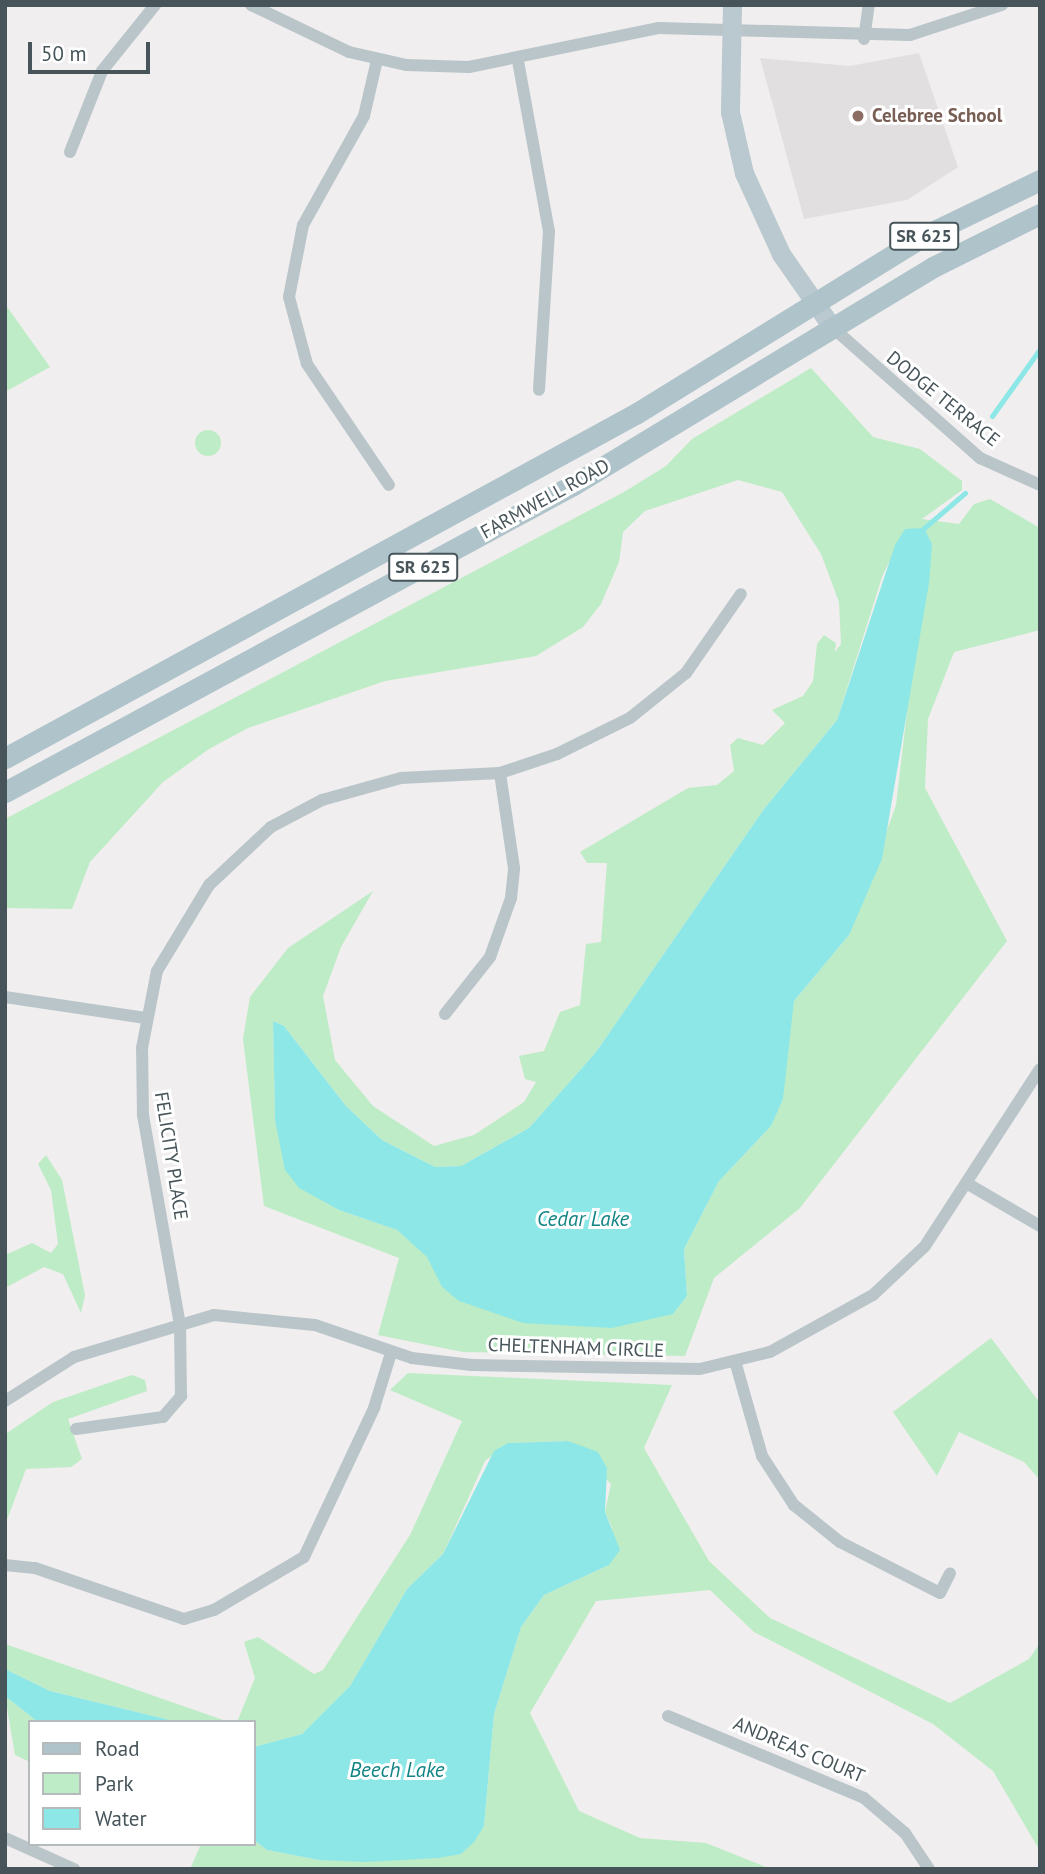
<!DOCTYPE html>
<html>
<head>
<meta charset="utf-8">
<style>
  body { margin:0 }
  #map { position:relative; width:1045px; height:1874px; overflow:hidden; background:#f0eeee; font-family:"PT Sans",sans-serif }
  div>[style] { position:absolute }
  .education>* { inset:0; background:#e1dfe0 }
  .green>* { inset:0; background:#beecc6 }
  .round { border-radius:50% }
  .water>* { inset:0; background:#8ee7e7 }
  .stream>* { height:5px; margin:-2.5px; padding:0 2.5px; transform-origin:2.5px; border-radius:2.5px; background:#8ee7e7 }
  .street>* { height:12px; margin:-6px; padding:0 6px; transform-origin:6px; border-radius:6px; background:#bac5ca }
  .secondary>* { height:19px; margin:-9.5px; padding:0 9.5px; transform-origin:9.5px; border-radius:9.5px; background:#bac9cf }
  .primary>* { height:21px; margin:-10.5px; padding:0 10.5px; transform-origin:10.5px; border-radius:10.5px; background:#afc3cb }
  .dots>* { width:19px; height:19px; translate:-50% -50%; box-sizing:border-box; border:4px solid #fff; border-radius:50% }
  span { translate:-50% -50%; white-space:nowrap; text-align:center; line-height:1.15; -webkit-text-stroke:6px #fff; paint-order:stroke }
  .shield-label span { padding:2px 5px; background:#fff; border:2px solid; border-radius:5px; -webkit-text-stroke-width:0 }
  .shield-label { font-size:18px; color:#47555a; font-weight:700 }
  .education-label { font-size:19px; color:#785e54; font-weight:700 }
  .left { translate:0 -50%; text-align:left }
  .street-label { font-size:19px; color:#47555a }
  .water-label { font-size:21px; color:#138484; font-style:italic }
  .frame { position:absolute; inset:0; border:7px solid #47555a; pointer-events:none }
  .legend { position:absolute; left:28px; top:1720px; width:228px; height:126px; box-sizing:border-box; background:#fff; border:2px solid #b5bbbd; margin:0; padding:9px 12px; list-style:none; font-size:21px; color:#47555a }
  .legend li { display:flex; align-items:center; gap:14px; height:35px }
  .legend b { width:35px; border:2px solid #b5bbbd }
  .scale { position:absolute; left:28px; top:42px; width:122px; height:32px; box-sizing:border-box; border:4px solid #47555a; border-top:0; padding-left:9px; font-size:21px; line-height:24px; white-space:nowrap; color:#47555a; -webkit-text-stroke:5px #fff; paint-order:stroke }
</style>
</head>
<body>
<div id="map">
  <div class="education">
    <div style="clip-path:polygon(919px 53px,958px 167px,907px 200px,804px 219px,760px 58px,850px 66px)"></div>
  </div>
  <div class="green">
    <div style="clip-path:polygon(5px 304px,50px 367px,5px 392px)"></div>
    <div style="clip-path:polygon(evenodd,811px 368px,873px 437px,920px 449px,962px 481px,962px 490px,922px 519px,959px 524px,974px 504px,990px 499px,1040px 528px,1040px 630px,954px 652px,928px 719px,925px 788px,1007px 941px,800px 1208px,714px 1278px,685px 1356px,463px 1352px,378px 1335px,399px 1258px,264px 1206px,243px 1039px,250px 997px,288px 948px,373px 891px,341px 947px,323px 996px,335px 1060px,373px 1106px,434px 1146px,474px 1135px,524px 1102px,536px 1082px,525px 1079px,519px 1056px,544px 1051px,560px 1012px,580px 1005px,586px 944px,601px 942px,607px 863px,587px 863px,580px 852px,688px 788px,717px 785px,734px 771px,730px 745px,738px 738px,763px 745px,785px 723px,772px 710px,803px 696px,813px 681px,817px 644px,824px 635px,836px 643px,835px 652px,841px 644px,839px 602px,821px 554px,782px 492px,738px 480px,645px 511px,623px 532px,619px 562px,601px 604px,583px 627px,536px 656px,385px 681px,248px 728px,209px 749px,163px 782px,90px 862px,72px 909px,5px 908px,5px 819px,624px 492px,666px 466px,692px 439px,811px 368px,905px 529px,914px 653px,896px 805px,849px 935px,794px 1001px,771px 1126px,719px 1181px,684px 1249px,687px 1296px,673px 1314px,442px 1287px,428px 1257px,397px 1230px,339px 1210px,300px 1188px,275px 1120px,273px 1021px,284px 1026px,346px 1106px,382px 1140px,435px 1167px,461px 1166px,529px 1128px,596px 1052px,764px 809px,837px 720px,882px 577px,905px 529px)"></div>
    <div class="round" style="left:195px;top:430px;width:26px;height:26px"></div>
    <div style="clip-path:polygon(46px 1155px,62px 1180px,85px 1295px,81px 1313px,63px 1274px,44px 1267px,5px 1288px,5px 1255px,32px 1243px,51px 1253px,58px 1244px,51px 1190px,38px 1164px)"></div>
    <div style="clip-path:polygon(991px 1338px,1040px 1403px,1040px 1480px,1024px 1462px,959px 1432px,937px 1476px,893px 1412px)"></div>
    <div style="clip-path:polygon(408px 1373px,672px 1385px,644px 1448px,709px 1561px,770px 1618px,950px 1703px,1029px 1659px,1040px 1643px,1040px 1851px,993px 1771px,933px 1724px,754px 1632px,710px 1590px,596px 1601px,530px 1713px,579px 1811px,640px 1838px,706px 1843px,771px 1869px,190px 1869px,201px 1844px,254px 1840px,267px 1850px,319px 1860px,461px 1854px,484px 1826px,494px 1714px,521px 1627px,544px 1595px,609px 1565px,612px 1528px,605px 1512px,611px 1484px,568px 1441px,508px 1443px,485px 1461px,443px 1554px,407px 1589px,350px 1686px,302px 1734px,254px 1747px,254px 1722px,237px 1722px,255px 1678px,244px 1642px,258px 1637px,314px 1674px,323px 1670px,410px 1535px,462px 1421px,390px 1390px)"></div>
    <div style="clip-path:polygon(132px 1375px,145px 1380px,147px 1391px,68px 1419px,82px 1459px,71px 1467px,26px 1469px,5px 1525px,7px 1433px,53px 1402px)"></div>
    <div style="clip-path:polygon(5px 1644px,229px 1722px,178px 1722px,50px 1691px,5px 1669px)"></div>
    <div style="clip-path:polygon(5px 1696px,38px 1722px,30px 1722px,30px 1762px,15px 1755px)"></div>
  </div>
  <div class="water">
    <div style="clip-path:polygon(924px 528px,932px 544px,929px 583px,882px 859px,849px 935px,794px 1001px,783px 1099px,771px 1126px,719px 1181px,684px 1249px,687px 1296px,673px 1314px,612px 1328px,523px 1323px,459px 1301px,442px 1287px,427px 1257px,397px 1230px,339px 1210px,299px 1188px,285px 1170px,275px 1120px,273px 1021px,284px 1026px,346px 1106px,382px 1140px,435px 1167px,461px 1166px,529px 1128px,596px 1052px,764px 809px,837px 720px,895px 545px,905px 529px)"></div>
    <div style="clip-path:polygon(568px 1441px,598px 1452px,607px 1468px,605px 1512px,620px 1550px,609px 1565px,544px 1595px,521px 1627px,494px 1714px,484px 1826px,474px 1842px,461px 1854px,438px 1858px,366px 1862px,319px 1860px,267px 1850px,254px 1840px,254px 1747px,302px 1734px,350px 1686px,407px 1589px,443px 1554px,494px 1451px,508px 1443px)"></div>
    <div style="clip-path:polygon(5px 1669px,50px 1691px,178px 1722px,38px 1722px,5px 1696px)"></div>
  </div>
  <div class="stream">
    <div style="left:992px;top:416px;width:82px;rotate:-54.4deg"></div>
    <div style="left:924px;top:528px;width:54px;rotate:-40.5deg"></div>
  </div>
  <div class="street">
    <div style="left:251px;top:5px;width:109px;rotate:25.6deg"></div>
    <div style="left:349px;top:52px;width:58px;rotate:12.8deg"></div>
    <div style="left:406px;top:65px;width:63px;rotate:1.8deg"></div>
    <div style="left:469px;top:67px;width:194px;rotate:-11.6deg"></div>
    <div style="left:659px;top:28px;width:251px;rotate:1.6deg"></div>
    <div style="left:910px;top:35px;width:97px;rotate:-18.1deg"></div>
    <div style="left:864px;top:39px;width:34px;rotate:-82deg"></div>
    <div style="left:377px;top:60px;width:57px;rotate:103.1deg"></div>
    <div style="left:364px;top:116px;width:125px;rotate:119.2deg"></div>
    <div style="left:303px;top:225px;width:73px;rotate:101deg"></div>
    <div style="left:289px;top:297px;width:69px;rotate:75deg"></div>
    <div style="left:307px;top:364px;width:146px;rotate:55.9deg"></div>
    <div style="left:518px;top:61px;width:173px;rotate:79.7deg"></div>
    <div style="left:549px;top:231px;width:159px;rotate:93.6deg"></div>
    <div style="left:70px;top:152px;width:87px;rotate:-68.4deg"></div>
    <div style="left:102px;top:71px;width:85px;rotate:-51.2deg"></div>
    <div style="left:832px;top:327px;width:198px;rotate:41.5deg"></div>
    <div style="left:980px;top:458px;width:66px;rotate:24.2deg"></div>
    <div style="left:5px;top:997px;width:142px;rotate:8.5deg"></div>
    <div style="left:445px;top:1014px;width:73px;rotate:-51.7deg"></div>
    <div style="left:490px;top:957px;width:63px;rotate:-70.4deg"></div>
    <div style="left:511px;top:898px;width:30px;rotate:-84deg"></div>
    <div style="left:514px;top:868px;width:96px;rotate:-98.4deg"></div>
    <div style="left:968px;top:1184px;width:83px;rotate:30.3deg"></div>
    <div style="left:735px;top:1361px;width:99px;rotate:74.1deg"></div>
    <div style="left:762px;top:1456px;width:59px;rotate:56.9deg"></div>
    <div style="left:794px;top:1505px;width:59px;rotate:38.8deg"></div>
    <div style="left:840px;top:1542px;width:112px;rotate:27deg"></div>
    <div style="left:940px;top:1593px;width:22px;rotate:-63deg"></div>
    <div style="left:5px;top:1401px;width:82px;rotate:-32.5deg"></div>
    <div style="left:74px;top:1357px;width:146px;rotate:-16.7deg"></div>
    <div style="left:214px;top:1315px;width:101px;rotate:5.7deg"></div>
    <div style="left:315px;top:1325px;width:102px;rotate:18.8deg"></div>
    <div style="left:412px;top:1358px;width:60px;rotate:6.7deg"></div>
    <div style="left:472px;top:1365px;width:228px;rotate:1deg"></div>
    <div style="left:700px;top:1369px;width:72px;rotate:-13.7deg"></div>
    <div style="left:770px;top:1352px;width:118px;rotate:-29deg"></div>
    <div style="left:873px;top:1295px;width:71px;rotate:-43.3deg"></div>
    <div style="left:925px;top:1246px;width:211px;rotate:-57deg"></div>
    <div style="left:76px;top:1429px;width:88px;rotate:-7.9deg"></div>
    <div style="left:163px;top:1417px;width:28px;rotate:-49deg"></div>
    <div style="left:181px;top:1396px;width:71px;rotate:-90.8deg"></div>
    <div style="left:180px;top:1325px;width:212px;rotate:-100deg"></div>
    <div style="left:143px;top:1116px;width:68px;rotate:-90.8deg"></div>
    <div style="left:142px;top:1048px;width:78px;rotate:-79deg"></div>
    <div style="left:157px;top:971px;width:100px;rotate:-58.8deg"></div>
    <div style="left:209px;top:885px;width:85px;rotate:-43.1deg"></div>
    <div style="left:271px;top:827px;width:58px;rotate:-27.9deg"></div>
    <div style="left:322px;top:800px;width:82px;rotate:-15.6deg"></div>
    <div style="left:401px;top:778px;width:99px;rotate:-2.9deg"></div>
    <div style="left:500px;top:773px;width:60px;rotate:-18.4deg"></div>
    <div style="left:557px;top:754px;width:81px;rotate:-26.3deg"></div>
    <div style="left:630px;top:718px;width:72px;rotate:-38.8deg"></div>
    <div style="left:686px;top:673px;width:96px;rotate:-55.2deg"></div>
    <div style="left:5px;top:1565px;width:30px;rotate:6deg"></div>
    <div style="left:35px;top:1568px;width:157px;rotate:18.9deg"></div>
    <div style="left:184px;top:1619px;width:31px;rotate:-17deg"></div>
    <div style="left:214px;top:1610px;width:104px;rotate:-30.5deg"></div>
    <div style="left:304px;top:1557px;width:165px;rotate:-64.8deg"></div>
    <div style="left:374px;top:1408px;width:58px;rotate:-72.8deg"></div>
    <div style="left:668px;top:1716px;width:212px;rotate:22.7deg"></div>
    <div style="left:864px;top:1798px;width:54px;rotate:40.5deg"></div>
    <div style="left:905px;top:1833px;width:43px;rotate:56.3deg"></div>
    <div style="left:5px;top:1838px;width:76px;rotate:24.2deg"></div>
  </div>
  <div class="secondary">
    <div style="left:732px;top:5px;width:107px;rotate:91.1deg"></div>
    <div style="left:730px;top:112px;width:63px;rotate:77.1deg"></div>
    <div style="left:744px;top:173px;width:89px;rotate:65.4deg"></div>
    <div style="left:781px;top:254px;width:89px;rotate:55.1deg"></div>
  </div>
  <div class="primary">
    <div style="left:5px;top:758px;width:720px;rotate:-28.63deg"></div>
    <div style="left:637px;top:413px;width:335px;rotate:-31.7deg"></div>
    <div style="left:922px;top:237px;width:131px;rotate:-25.8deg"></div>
    <div style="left:5px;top:792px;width:646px;rotate:-28.39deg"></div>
    <div style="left:573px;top:485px;width:421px;rotate:-31.2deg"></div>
    <div style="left:933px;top:267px;width:119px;rotate:-26.4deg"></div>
  </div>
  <div class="dots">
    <div style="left:858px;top:116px;background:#8d6e63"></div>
  </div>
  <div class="shield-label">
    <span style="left:924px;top:236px">SR 625</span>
    <span style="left:423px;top:567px">SR 625</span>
  </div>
  <div class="education-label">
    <span class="left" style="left:872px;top:116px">Celebree School</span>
  </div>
  <div class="street-label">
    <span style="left:943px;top:399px;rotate:39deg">DODGE TERRACE</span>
    <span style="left:545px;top:499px;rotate:-29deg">FARMWELL ROAD</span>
    <span style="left:171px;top:1156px;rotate:81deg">FELICITY PLACE</span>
    <span style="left:576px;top:1348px;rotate:2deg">CHELTENHAM CIRCLE</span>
    <span style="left:799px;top:1750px;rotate:23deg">ANDREAS COURT</span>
  </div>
  <div class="water-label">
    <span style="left:583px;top:1219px">Cedar Lake</span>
    <span style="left:397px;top:1770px">Beech Lake</span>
  </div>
  <div class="frame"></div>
  <ul class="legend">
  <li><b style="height:9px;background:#afc3cb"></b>Road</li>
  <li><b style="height:19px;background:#beecc6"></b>Park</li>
  <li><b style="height:19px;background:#8ee7e7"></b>Water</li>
  </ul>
  <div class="scale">50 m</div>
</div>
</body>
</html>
